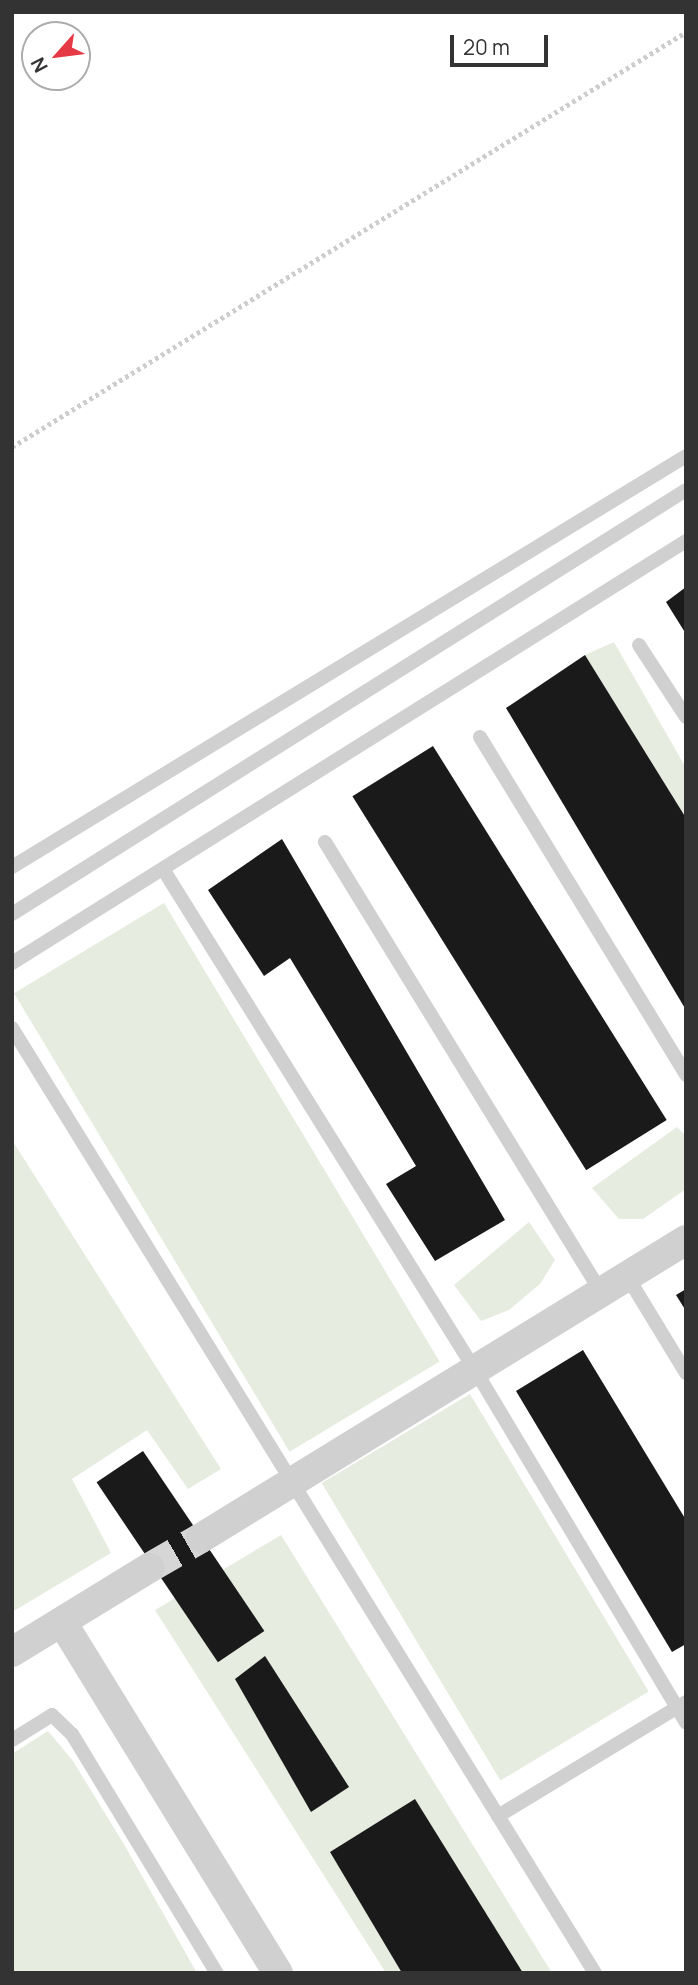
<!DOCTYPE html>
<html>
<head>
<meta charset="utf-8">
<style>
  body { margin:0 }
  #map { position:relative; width:698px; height:1985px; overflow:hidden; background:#fff; font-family:Manrope,sans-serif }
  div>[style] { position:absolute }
  .green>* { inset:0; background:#e6ecdf; transform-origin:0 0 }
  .building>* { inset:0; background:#1a1a1a; transform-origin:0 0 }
  .street-tunnel>* { height:30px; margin-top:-15px; transform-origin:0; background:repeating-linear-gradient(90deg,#d6d6d6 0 30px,transparent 0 45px) }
  .path>* { height:4.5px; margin-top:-2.25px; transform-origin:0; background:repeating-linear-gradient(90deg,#cdcdcd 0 3.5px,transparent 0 7px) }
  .lane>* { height:14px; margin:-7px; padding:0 7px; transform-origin:7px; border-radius:7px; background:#d0d0d0 }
  .street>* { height:30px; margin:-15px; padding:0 15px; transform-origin:15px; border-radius:15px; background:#d0d0d0 }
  span { translate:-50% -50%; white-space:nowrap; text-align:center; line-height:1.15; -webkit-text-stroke:7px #fff; paint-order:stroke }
  .frame { position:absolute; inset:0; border:14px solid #333; pointer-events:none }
  .north { position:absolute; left:21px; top:21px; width:70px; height:70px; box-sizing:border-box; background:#fff; border:2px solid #adadad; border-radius:50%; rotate:242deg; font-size:19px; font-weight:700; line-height:28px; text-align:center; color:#333 }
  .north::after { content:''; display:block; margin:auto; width:24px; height:32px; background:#e63946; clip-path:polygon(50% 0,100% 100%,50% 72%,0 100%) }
  .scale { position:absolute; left:450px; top:35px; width:98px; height:32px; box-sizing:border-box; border:4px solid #333; border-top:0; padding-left:9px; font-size:21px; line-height:24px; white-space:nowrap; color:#333; -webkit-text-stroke:5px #fff; paint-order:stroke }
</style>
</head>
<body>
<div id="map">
  <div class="green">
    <div style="clip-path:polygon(614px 642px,686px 768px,686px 818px,585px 655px)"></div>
    <div style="left:164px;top:903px;width:535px;height:175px;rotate:59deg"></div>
    <div style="clip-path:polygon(677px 1127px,686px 1136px,686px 1189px,643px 1219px,619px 1219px,592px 1188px)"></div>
    <div style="clip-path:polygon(12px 1140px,221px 1469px,188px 1489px,147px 1430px,72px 1479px,111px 1553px,12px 1612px)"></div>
    <div style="clip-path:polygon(529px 1222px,555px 1260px,540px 1284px,509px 1310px,481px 1321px,454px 1285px)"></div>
    <div style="left:470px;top:1394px;width:347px;height:173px;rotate:59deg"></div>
    <div style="clip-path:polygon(281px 1535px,552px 1973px,386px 1973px,155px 1610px)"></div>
    <div style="clip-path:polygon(48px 1731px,73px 1761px,125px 1846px,197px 1973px,12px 1973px,12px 1754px)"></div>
  </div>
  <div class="building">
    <div style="clip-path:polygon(686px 587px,686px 634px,666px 602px)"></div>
    <div style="clip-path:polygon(585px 655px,686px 818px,686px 1010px,506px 708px)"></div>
    <div style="left:433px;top:746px;width:441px;height:95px;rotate:58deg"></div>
    <div style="clip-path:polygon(282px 839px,505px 1220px,435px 1261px,386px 1184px,416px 1166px,290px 958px,264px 976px,208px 890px)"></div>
    <div style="clip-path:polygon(686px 1289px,686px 1311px,676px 1295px)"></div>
    <div style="clip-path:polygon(583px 1350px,686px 1520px,686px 1644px,672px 1652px,516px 1391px)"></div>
    <div style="left:143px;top:1451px;width:217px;height:56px;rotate:56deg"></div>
    <div style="clip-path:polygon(265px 1656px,349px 1787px,311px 1812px,235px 1679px)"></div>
    <div style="clip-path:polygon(415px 1799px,523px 1973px,402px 1973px,330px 1852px)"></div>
  </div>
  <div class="street-tunnel">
    <div style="left:149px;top:1568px;width:60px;rotate:-30deg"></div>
  </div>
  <div class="path">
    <div style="left:12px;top:447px;width:792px;rotate:-31.62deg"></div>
  </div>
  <div class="lane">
    <div style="left:639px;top:645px;width:86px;rotate:56.9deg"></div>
    <div style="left:480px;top:737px;width:396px;rotate:58.6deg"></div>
    <div style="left:325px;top:842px;width:528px;rotate:58.48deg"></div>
    <div style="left:12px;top:867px;width:789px;rotate:-31.37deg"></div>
    <div style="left:163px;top:869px;width:590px;rotate:58.09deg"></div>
    <div style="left:475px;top:1370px;width:411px;rotate:59.1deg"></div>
    <div style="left:12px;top:914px;width:796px;rotate:-32.17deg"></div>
    <div style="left:12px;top:963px;width:795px;rotate:-32.05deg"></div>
    <div style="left:12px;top:1028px;width:1110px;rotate:58.33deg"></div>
    <div style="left:627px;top:1276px;width:114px;rotate:58.7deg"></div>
    <div style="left:12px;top:1740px;width:47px;rotate:-32deg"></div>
    <div style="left:52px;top:1715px;width:28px;rotate:44deg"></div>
    <div style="left:72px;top:1734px;width:280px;rotate:58.8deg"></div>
    <div style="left:498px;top:1816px;width:220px;rotate:-31.2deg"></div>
  </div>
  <div class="street">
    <div style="left:201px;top:1538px;width:569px;rotate:-31.57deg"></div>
    <div style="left:62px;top:1622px;width:412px;rotate:58.4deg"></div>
    <div style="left:12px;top:1652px;width:161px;rotate:-31.5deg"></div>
  </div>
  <div class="frame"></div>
  <div class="north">N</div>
  <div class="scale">20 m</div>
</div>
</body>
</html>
